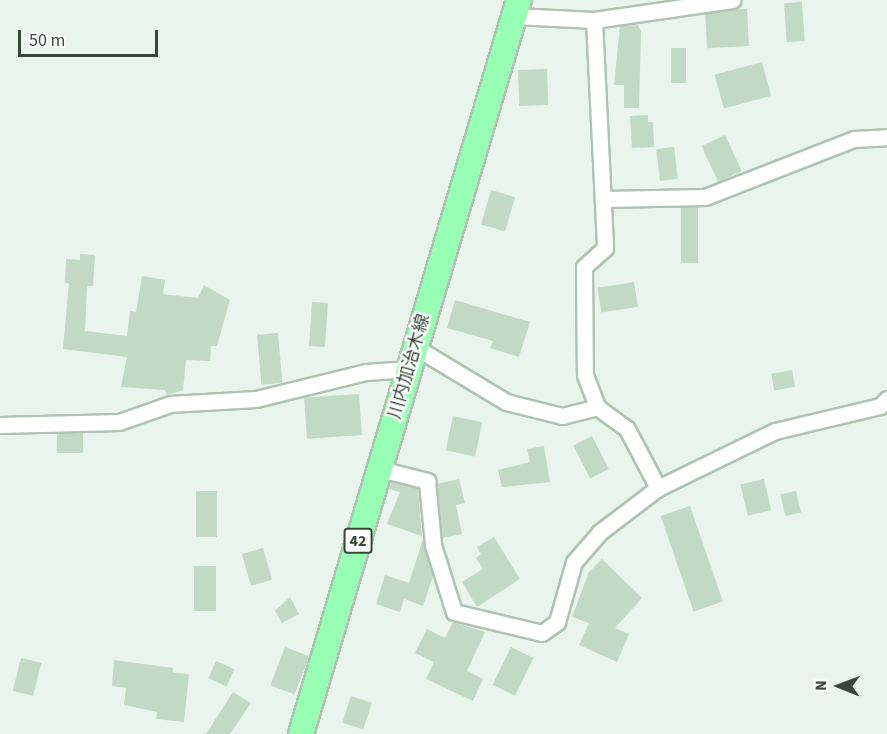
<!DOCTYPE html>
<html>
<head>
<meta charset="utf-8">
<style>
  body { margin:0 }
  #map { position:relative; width:887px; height:734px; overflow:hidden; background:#e9f4ec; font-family:"Source Sans 3","Noto Sans JP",sans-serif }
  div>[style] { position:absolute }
  .building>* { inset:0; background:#c1d9c5; transform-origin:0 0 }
  .roads { filter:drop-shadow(2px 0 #aec3b3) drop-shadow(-2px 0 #aec3b3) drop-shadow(0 2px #aec3b3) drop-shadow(0 -2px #aec3b3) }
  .minor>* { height:15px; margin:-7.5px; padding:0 7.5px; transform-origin:7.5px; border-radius:7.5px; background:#fff }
  .primary>* { height:24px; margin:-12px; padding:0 12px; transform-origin:12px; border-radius:12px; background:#97ffb4 }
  span { translate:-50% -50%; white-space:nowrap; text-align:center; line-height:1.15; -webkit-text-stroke:4.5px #fff; paint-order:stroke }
  .shield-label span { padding:2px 4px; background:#fff; border:2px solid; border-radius:4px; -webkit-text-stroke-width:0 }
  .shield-label { font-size:16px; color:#37483a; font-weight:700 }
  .street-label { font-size:18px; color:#37483a }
  .north { position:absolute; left:809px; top:656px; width:60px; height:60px; -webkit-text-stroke:4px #fff; paint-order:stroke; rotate:271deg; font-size:16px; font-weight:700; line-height:24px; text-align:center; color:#37483a }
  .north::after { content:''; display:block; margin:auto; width:21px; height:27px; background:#37483a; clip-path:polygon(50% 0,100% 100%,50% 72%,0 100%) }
  .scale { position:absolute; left:18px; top:30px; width:140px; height:27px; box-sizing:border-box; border:3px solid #37483a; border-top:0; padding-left:8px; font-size:18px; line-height:21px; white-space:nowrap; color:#37483a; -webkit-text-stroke:4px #fff; paint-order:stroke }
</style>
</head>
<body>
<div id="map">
  <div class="building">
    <div style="left:802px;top:2px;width:39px;height:18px;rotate:86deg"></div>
    <div style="left:747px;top:9px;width:37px;height:42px;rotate:87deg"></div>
    <div style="clip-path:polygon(638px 25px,641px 31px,639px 108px,624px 108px,624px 85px,614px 85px,620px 26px)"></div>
    <div style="left:671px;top:48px;width:15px;height:35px"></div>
    <div style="left:762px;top:62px;width:35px;height:49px;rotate:75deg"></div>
    <div style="left:547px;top:69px;width:36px;height:29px;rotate:88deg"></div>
    <div style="clip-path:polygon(648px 115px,648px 122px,653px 122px,654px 147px,632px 148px,630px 116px)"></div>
    <div style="left:725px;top:135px;width:40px;height:26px;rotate:65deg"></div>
    <div style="left:674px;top:147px;width:32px;height:18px;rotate:83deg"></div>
    <div style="left:491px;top:190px;width:25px;height:36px;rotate:16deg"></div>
    <div style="left:681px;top:207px;width:17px;height:56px"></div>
    <div style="clip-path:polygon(80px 254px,95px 255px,93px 286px,87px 286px,85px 331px,127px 336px,130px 311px,136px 312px,142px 276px,165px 280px,163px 294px,198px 298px,204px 285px,230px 300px,217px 346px,211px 346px,210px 361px,186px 360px,183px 390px,167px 395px,165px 390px,121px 387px,127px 357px,63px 349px,69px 283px,65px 283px,66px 259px,80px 260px)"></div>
    <div style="left:634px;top:282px;width:25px;height:37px;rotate:81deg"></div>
    <div style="clip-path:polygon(455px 300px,530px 322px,519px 357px,490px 348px,493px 341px,447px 328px)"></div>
    <div style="left:312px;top:302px;width:16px;height:44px;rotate:4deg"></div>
    <div style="left:278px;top:333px;width:50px;height:21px;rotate:85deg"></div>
    <div style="left:792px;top:370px;width:17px;height:21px;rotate:80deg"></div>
    <div style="left:359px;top:394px;width:41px;height:55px;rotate:86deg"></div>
    <div style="left:453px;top:416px;width:30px;height:35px;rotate:12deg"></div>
    <div style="left:57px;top:433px;width:26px;height:20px"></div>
    <div style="left:592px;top:436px;width:37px;height:21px;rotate:63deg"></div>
    <div style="clip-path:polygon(544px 446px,550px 482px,502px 487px,498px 470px,530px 462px,527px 449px)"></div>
    <div style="clip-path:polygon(459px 479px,465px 503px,456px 505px,462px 534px,442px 538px,437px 484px)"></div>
    <div style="left:764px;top:479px;width:32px;height:24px;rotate:77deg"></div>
    <div style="clip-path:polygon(391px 482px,418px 489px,422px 536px,387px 524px,400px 492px,389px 489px)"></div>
    <div style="left:217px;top:491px;width:46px;height:21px;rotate:90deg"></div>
    <div style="left:796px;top:491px;width:22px;height:16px;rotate:77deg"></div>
    <div style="left:690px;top:506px;width:101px;height:31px;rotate:71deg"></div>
    <div style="clip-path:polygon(494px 537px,520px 579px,477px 607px,462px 582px,483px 569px,476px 558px,481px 554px,477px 547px)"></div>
    <div style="clip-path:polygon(423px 539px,433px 576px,423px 606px,404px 599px,400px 612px,376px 604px,385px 575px,409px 583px)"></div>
    <div style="left:263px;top:548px;width:33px;height:22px;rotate:74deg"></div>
    <div style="clip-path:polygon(602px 559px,642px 598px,615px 628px,629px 634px,617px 662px,579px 645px,589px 623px,572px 617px,589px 572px)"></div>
    <div style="left:194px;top:566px;width:22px;height:45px"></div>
    <div style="clip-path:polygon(290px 597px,299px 614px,282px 623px,275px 611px)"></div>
    <div style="clip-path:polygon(453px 622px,485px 632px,467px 671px,483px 679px,473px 701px,426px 679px,434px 662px,415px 653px,427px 629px,445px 638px)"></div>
    <div style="left:285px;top:647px;width:26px;height:41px;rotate:21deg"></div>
    <div style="left:511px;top:647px;width:25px;height:42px;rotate:26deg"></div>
    <div style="left:21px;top:658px;width:21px;height:34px;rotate:14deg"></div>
    <div style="clip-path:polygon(114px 660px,173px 668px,173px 673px,189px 674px,184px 722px,156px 719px,157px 712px,124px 705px,126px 688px,112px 686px)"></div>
    <div style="left:216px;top:661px;width:20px;height:19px;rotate:24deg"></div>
    <div style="clip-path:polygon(233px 692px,251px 703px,230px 734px,206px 734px)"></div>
    <div style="left:351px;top:696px;width:22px;height:28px;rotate:18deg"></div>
  </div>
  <div class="roads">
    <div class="minor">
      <div style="left:515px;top:16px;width:79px;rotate:2.9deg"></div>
      <div style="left:594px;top:20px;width:140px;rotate:-8.2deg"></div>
      <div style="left:594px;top:20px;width:228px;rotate:87.2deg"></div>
      <div style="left:605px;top:248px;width:28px;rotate:138deg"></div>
      <div style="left:584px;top:267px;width:108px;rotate:89.5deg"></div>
      <div style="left:585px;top:375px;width:34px;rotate:69deg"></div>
      <div style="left:597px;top:407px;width:37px;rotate:36deg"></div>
      <div style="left:627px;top:429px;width:67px;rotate:62.3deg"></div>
      <div style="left:658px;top:488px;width:130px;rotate:-26deg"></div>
      <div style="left:775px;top:431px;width:108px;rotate:-13.4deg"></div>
      <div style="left:880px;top:406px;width:10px;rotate:-45deg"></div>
      <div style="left:605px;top:199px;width:100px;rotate:-1.1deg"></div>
      <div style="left:705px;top:197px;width:160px;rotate:-21.3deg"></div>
      <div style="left:854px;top:139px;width:33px;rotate:-3deg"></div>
      <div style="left:415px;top:347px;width:106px;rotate:31.1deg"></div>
      <div style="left:506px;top:402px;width:58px;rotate:14deg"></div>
      <div style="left:562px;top:416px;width:36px;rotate:-14deg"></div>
      <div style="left:0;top:425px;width:119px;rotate:-1.4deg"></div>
      <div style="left:119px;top:422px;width:54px;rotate:-19.4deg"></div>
      <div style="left:170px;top:404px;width:86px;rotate:-3.3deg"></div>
      <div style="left:256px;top:399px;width:113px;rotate:-13.8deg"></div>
      <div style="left:366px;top:372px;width:44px;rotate:-3.9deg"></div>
      <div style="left:380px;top:469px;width:49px;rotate:14.3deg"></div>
      <div style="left:427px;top:481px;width:64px;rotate:84.6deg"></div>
      <div style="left:433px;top:545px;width:70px;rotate:72.6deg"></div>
      <div style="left:454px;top:612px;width:90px;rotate:13.4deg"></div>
      <div style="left:542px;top:633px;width:19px;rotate:-36deg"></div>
      <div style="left:557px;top:622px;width:62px;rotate:-74.2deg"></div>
      <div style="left:574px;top:562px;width:40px;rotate:-49deg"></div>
      <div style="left:600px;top:532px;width:73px;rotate:-37.2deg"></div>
    </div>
    <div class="primary">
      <div style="left:301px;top:734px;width:766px;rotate:-73.46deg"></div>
    </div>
  </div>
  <div class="shield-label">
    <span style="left:358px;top:541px">42</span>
  </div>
  <div class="street-label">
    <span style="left:410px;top:367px;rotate:-74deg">川内加治木線</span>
  </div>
  <div class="north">N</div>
  <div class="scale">50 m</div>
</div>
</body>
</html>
